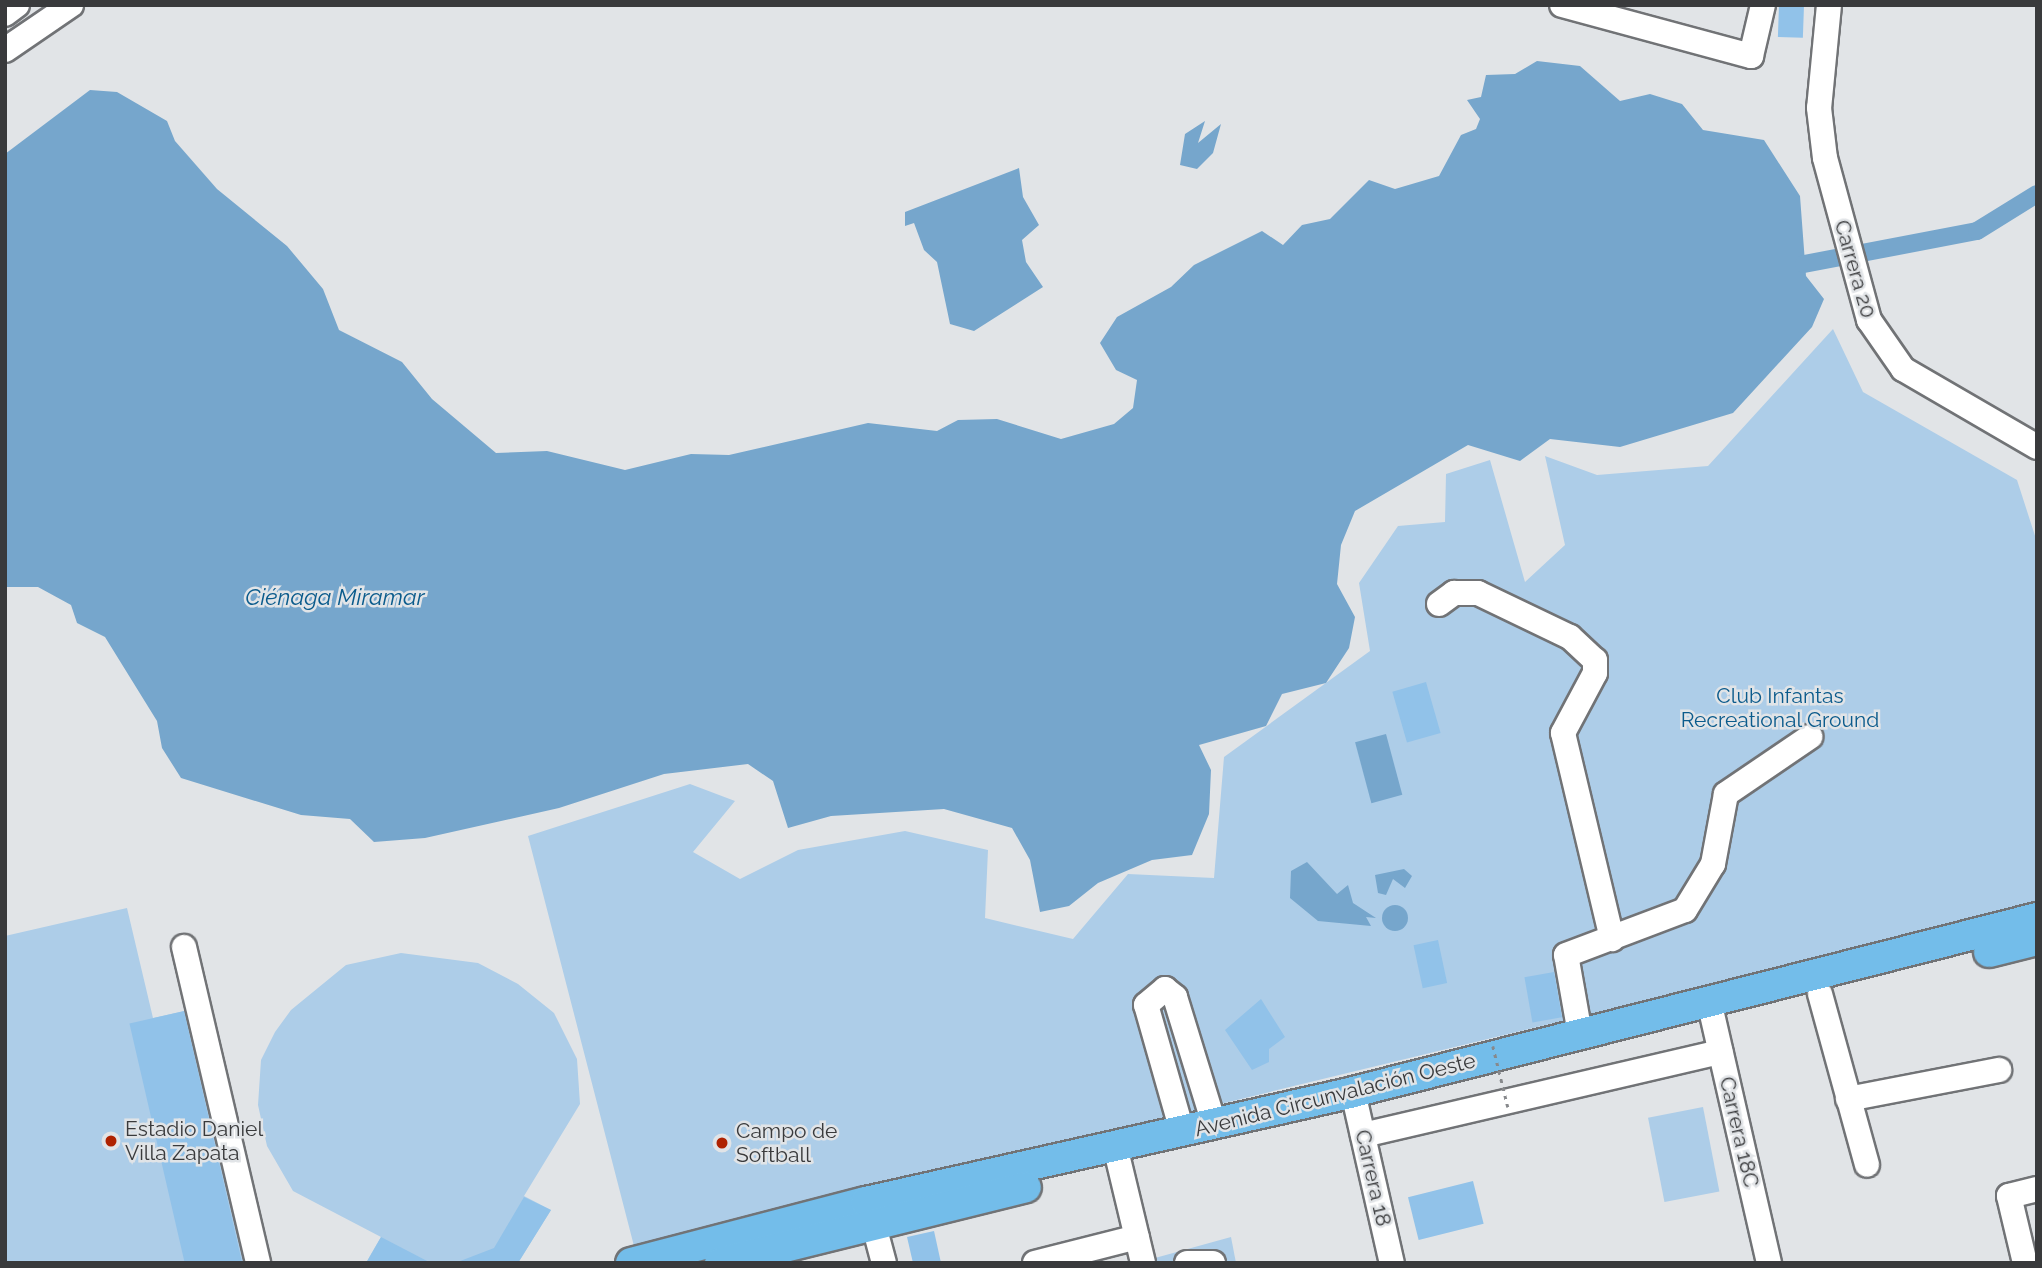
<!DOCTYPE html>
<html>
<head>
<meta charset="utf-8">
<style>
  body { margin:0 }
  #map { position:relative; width:2042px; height:1268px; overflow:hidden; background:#e1e4e7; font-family:Raleway,sans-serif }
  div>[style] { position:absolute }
  .green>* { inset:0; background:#adcde8; transform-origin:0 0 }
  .water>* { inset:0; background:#76a6cc; transform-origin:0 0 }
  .round { border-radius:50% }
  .canal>* { height:18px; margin:-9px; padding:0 9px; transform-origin:9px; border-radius:9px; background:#76a6cc }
  .building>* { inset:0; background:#91c2e9; transform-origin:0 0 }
  .roads { filter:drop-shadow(2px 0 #717376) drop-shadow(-2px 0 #717376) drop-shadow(0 2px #717376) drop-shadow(0 -2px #717376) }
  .minor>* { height:24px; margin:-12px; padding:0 12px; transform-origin:12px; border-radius:12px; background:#fff }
  .major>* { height:30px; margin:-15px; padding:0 15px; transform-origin:15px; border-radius:15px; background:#73bdea }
  .path-bridge>* { height:2.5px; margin-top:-1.25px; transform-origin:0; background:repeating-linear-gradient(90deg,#87898c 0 3.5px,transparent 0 8.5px) }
  .dots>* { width:19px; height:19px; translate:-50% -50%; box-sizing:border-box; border:4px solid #e1e4e7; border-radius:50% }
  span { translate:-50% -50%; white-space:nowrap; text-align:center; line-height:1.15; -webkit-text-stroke:5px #e1e4e7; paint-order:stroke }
  .street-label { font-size:21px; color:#393a3c }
  .park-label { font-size:21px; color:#0b5b8c }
  .poi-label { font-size:21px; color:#393a3c }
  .left { translate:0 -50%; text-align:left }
  .water-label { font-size:23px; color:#0a5b8c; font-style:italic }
  .frame { position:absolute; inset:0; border:7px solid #393a3c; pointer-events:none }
</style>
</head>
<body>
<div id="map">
  <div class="green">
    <div style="clip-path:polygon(1833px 329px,1863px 392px,2017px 480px,2037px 542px,2037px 906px,634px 1246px,528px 836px,690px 784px,735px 801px,693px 852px,740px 879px,798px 850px,905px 831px,988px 850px,985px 918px,1073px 939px,1128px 874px,1214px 878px,1224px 757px,1370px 651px,1359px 583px,1398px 526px,1445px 522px,1446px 474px,1490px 460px,1525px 582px,1565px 545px,1545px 456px,1597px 475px,1708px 466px)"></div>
    <div style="clip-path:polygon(127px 908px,153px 1018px,185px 1011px,249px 1263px,5px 1263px,5px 936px)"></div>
    <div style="clip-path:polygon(401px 953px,478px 963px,518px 984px,554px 1013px,577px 1059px,580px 1104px,524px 1196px,551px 1210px,518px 1263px,366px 1263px,381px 1237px,293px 1191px,267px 1146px,258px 1105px,261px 1060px,275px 1032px,291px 1010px,346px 965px)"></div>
    <div style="left:1703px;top:1107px;width:86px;height:56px;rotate:79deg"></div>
    <div style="clip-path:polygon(1231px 1237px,1236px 1263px,1156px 1263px,1155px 1258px)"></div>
  </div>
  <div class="water">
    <div style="clip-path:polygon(1537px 61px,1580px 66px,1620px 101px,1650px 94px,1682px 104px,1703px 130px,1764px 140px,1800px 196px,1806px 276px,1824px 299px,1812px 327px,1733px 413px,1620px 447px,1550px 439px,1520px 461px,1468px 445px,1355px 511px,1341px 545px,1337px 584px,1355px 617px,1349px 648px,1326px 683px,1282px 694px,1266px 726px,1199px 745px,1211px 770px,1209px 814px,1192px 855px,1152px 860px,1098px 883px,1069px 906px,1040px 912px,1030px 860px,1012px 828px,944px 809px,831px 816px,788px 828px,773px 781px,748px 764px,664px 774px,559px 808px,425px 838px,374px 842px,350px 819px,301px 815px,181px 778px,162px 748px,157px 721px,105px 637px,77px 623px,71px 605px,38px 587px,5px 587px,5px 154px,90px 90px,117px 92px,167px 121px,175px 141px,217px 189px,287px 246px,323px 289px,339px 330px,402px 362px,432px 399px,496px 453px,547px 451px,625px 470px,691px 454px,729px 455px,868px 423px,937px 431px,958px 420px,997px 419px,1061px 439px,1114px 424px,1133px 408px,1137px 380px,1116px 370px,1100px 343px,1117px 317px,1171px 287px,1194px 265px,1262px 231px,1283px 245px,1302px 225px,1330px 219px,1369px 180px,1395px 189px,1439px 176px,1461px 135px,1476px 129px,1480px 119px,1467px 100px,1481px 97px,1486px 75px,1515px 74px)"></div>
    <div style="clip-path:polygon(1205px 121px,1198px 143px,1221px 124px,1213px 153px,1197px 169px,1180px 165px,1185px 134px)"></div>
    <div style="clip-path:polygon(1019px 168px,1023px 197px,1039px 225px,1022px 240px,1026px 262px,1043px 287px,974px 331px,950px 324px,937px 262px,924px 250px,914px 223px,905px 226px,905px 212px)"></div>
    <div style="left:1386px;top:734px;width:63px;height:32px;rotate:75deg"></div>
    <div style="clip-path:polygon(1307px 862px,1337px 894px,1348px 885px,1353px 903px,1376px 918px,1366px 917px,1371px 926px,1318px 921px,1290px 898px,1291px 871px)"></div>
    <div style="clip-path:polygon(1404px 869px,1412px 876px,1405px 888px,1393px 879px,1386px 895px,1378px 893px,1375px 875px)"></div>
    <div class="round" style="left:1382px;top:905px;width:26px;height:26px"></div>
  </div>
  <div class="canal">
    <div style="left:1804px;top:264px;width:176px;rotate:-10.8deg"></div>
    <div style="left:1977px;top:231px;width:70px;rotate:-31.7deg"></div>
  </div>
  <div class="building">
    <div style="left:1779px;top:5px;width:25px;height:32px;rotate:2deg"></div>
    <div style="left:1426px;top:682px;width:53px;height:35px;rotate:74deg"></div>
    <div style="left:1438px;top:940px;width:44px;height:25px;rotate:78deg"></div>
    <div style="left:1554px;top:972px;width:46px;height:30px;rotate:80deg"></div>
    <div style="clip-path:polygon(1261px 999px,1285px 1037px,1269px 1049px,1269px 1062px,1252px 1070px,1225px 1030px)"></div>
    <div style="left:184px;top:1011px;width:259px;height:56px;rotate:77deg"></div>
    <div style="left:1473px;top:1181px;width:44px;height:67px;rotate:76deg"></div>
    <div style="clip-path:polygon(524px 1197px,551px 1210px,518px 1263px,455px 1263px,494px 1248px)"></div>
    <div style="clip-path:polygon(934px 1231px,941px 1263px,913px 1263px,907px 1237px)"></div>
    <div style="clip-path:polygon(381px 1237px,431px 1263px,366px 1263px)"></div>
  </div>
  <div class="roads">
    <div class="minor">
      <div style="left:1562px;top:5px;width:196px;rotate:15.1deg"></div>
      <div style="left:1751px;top:56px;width:52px;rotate:-76.8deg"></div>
      <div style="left:1829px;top:5px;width:103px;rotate:95.5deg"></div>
      <div style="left:1819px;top:108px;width:50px;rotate:83.2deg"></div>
      <div style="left:1825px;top:158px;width:168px;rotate:74.8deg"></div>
      <div style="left:1869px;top:320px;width:60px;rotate:55.2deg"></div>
      <div style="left:1903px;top:369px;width:155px;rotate:30.2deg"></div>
      <div style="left:5px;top:14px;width:15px;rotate:-37deg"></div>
      <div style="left:5px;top:50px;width:80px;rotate:-34.3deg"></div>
      <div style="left:1439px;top:604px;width:19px;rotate:-36deg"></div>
      <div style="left:1454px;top:593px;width:24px"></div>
      <div style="left:1478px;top:593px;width:102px;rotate:25.6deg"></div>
      <div style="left:1570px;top:637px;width:34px;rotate:43deg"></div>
      <div style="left:1595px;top:660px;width:13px;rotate:90deg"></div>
      <div style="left:1595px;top:673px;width:68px;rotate:118.1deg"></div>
      <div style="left:1563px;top:733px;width:212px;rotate:76.6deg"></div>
      <div style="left:184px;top:947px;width:325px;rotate:76.8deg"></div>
      <div style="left:1820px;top:994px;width:177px;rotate:74.6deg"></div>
      <div style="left:1709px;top:1001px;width:269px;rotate:77.1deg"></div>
      <div style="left:1580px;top:1034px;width:80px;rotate:-100deg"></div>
      <div style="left:1566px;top:955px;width:127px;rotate:-20.7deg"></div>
      <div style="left:1685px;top:910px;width:54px;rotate:-58.7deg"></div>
      <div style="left:1713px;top:864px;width:71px;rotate:-79.5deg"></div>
      <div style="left:1726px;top:794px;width:102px;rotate:-34.2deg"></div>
      <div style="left:1353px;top:1092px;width:175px;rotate:77.2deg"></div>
      <div style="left:1848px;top:1099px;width:154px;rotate:-10.9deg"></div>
      <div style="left:1182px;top:1131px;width:131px;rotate:-105.9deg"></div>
      <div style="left:1146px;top:1005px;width:25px;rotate:-40deg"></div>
      <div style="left:1165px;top:989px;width:13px;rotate:39deg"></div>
      <div style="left:1175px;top:997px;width:133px;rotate:72.9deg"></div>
      <div style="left:1363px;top:1135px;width:367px;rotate:-13.1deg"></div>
      <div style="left:1115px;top:1146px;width:120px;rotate:76.5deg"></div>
      <div style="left:873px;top:1222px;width:42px;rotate:75deg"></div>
      <div style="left:1035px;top:1263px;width:105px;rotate:-14.3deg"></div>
      <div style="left:1187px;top:1263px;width:26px"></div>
      <div style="left:2025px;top:1263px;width:69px;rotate:-103.4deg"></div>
      <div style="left:2009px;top:1196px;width:29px;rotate:-14deg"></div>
    </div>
    <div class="major">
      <div style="left:1989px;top:952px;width:49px;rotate:-14deg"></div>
      <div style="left:631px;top:1263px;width:243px;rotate:-14.6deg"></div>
      <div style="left:866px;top:1202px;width:499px;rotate:-12.7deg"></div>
      <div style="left:1353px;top:1092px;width:706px;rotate:-14.27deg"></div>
      <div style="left:720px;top:1263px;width:315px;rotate:-13.9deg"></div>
    </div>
  </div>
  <div class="path-bridge">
    <div style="left:1493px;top:1046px;width:63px;rotate:76.2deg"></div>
  </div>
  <div class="dots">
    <div style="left:111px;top:1141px;background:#af2200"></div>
    <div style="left:722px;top:1143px;background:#af2200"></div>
  </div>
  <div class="street-label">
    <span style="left:1855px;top:269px;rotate:74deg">Carrera 20</span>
    <span style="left:1335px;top:1095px;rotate:-14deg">Avenida Circunvalación Oeste</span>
    <span style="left:1739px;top:1132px;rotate:77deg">Carrera 18C</span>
    <span style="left:1373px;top:1178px;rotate:77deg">Carrera 18</span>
  </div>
  <div class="park-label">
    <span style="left:1780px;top:708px">Club Infantas<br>Recreational Ground</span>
  </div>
  <div class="poi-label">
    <span class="left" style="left:125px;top:1141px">Estadio Daniel<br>Villa Zapata</span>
    <span class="left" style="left:736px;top:1143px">Campo de<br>Softball</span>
  </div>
  <div class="water-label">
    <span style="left:335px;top:597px">Ciénaga Miramar</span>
  </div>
  <div class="frame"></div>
</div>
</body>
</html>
